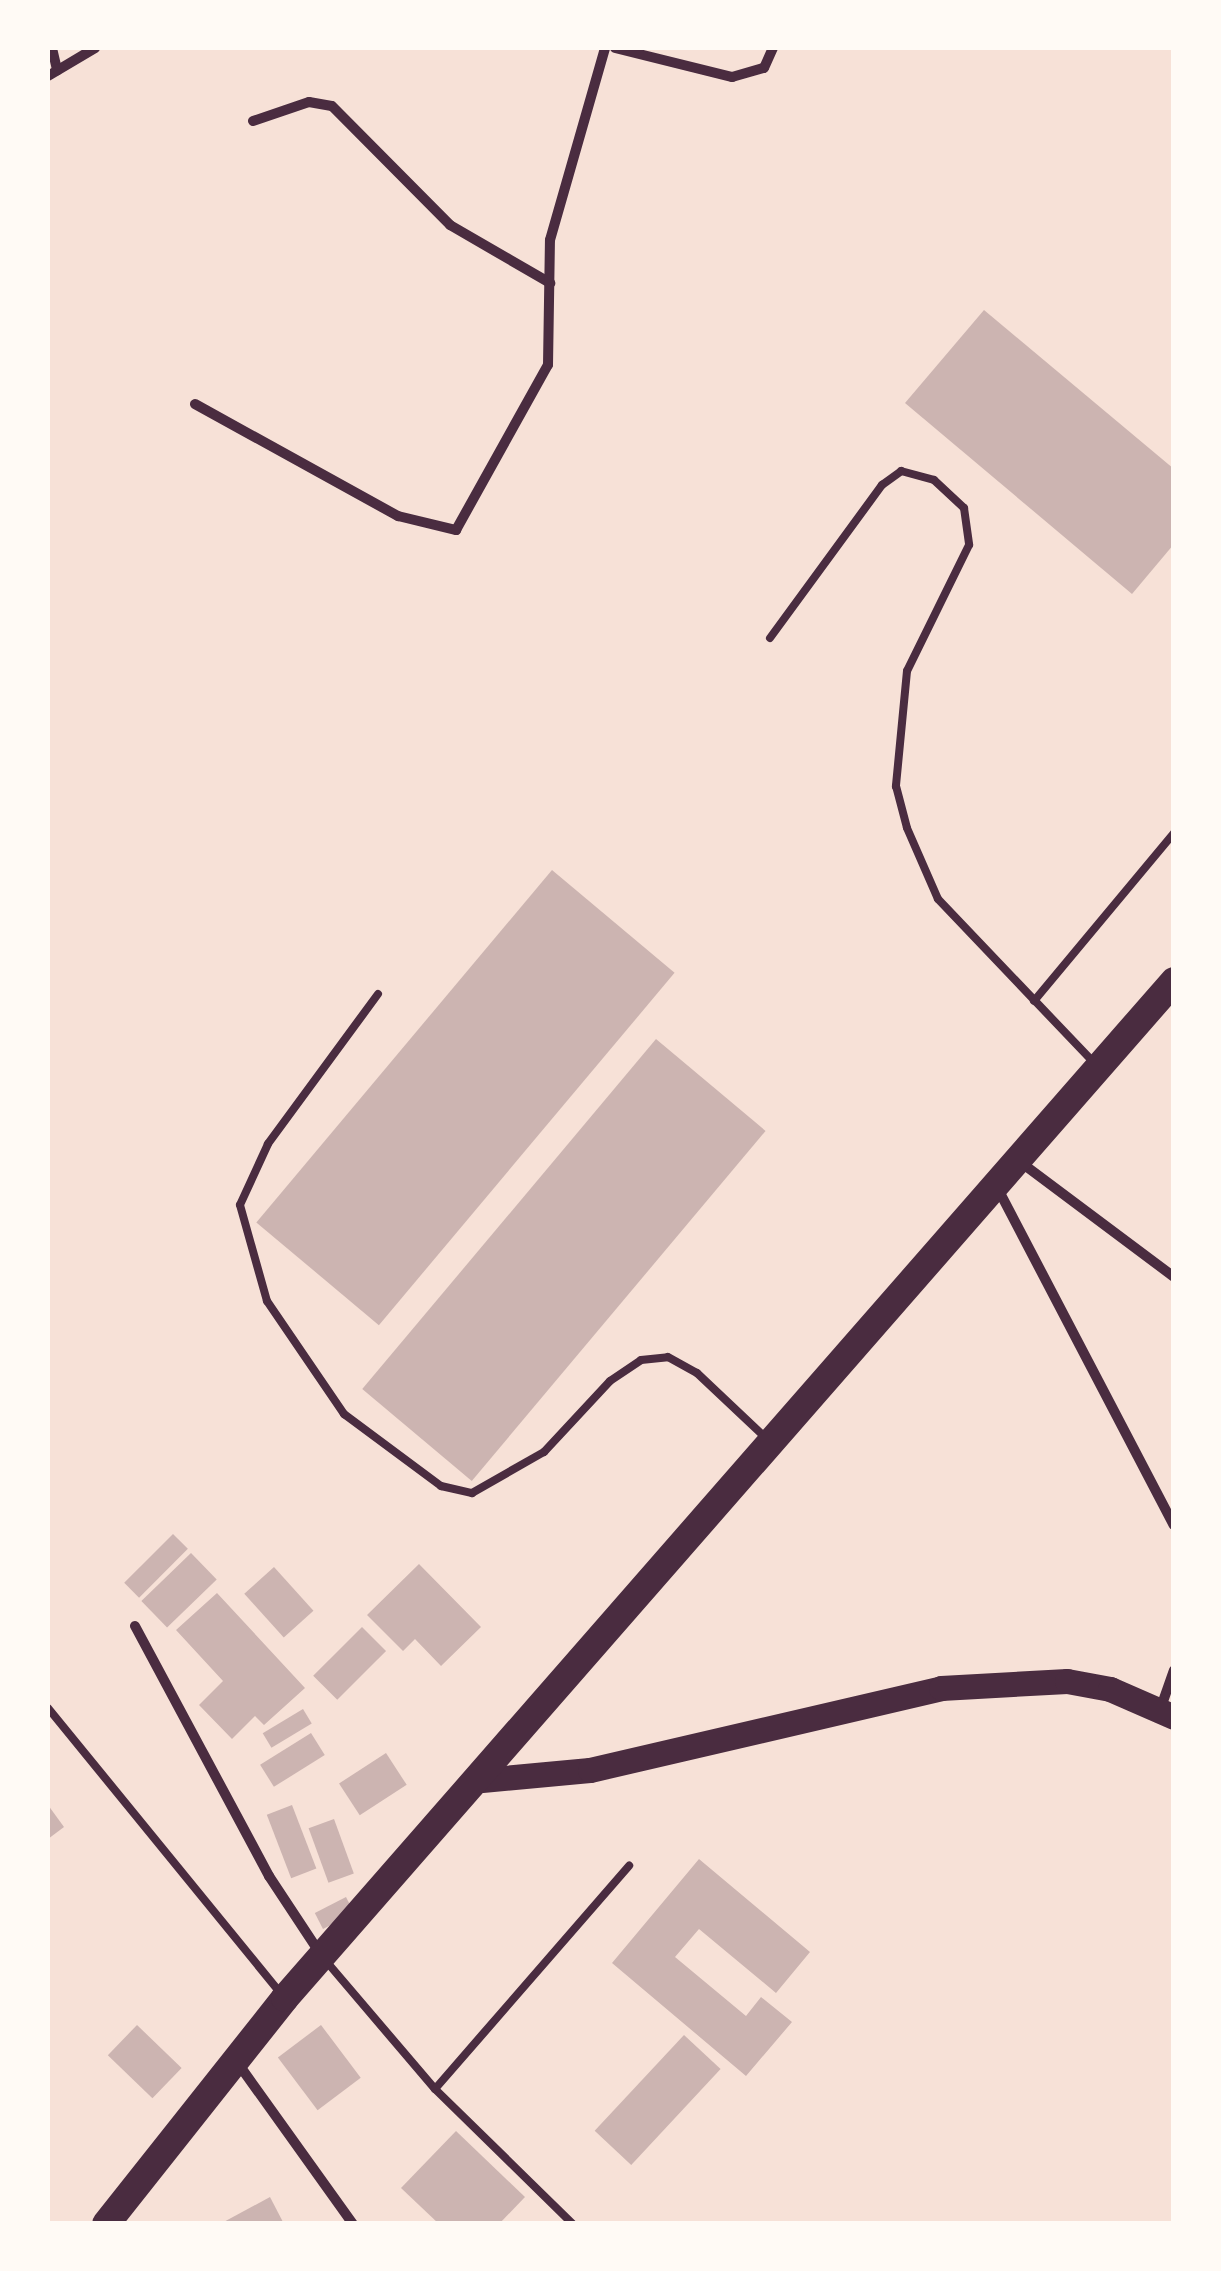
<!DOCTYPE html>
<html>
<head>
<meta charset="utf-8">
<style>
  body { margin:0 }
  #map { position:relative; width:1221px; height:2271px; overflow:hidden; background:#f7e1d7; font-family:Rubik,sans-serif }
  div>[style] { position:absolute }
  .building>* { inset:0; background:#ccb4b1; transform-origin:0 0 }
  .service>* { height:8px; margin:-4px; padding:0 4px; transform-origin:4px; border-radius:4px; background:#4a2c40 }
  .minor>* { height:10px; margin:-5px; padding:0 5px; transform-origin:5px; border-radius:5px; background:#4a2c40 }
  .primary>* { height:25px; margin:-12.5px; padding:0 12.5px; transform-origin:12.5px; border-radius:12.5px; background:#4a2c40 }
  .trunk>* { height:28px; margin:-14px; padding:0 14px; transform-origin:14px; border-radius:14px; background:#4a2c40 }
  span { translate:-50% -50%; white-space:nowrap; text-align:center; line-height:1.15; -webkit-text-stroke:10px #fffaf5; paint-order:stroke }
  .frame { position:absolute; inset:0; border:50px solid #fffaf5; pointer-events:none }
</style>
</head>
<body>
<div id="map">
  <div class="building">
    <div style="clip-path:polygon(984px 310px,1174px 469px,1174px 544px,1132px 594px,905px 403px)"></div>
    <div style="left:552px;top:870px;width:160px;height:460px;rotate:40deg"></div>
    <div style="left:656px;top:1039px;width:143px;height:457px;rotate:40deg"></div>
    <div style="left:173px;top:1534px;width:21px;height:69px;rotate:45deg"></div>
    <div style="left:191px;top:1553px;width:37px;height:69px;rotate:46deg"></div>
    <div style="clip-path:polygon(419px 1564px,481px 1627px,441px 1666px,415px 1639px,403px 1651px,367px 1615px)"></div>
    <div style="left:274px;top:1567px;width:59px;height:40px;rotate:48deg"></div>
    <div style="clip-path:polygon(217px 1593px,305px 1688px,264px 1725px,255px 1716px,232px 1739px,199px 1705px,223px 1681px,176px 1630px)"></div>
    <div style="left:362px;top:1627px;width:34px;height:69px;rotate:45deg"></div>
    <div style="left:303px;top:1709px;width:17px;height:47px;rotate:59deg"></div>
    <div style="left:311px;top:1733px;width:26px;height:60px;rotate:58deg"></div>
    <div style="left:386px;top:1753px;width:38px;height:56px;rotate:57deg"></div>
    <div style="clip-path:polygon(48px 1805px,64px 1827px,48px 1839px)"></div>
    <div style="left:292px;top:1805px;width:68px;height:27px;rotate:69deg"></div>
    <div style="left:334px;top:1819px;width:58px;height:27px;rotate:70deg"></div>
    <div style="clip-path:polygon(699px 1859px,810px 1952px,776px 1993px,699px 1929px,675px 1957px,746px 2016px,761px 1997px,792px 2022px,746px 2076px,612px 1963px)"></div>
    <div style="left:346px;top:1897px;width:18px;height:35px;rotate:63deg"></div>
    <div style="left:137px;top:2025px;width:62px;height:42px;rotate:44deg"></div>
    <div style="left:321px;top:2025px;width:66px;height:54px;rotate:53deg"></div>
    <div style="left:684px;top:2035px;width:50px;height:131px;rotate:43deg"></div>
    <div style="clip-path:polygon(456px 2131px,525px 2197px,499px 2224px,439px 2224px,401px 2188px)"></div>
    <div style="clip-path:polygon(270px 2197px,284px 2224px,220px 2224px)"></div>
  </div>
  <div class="service">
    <div style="left:770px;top:638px;width:190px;rotate:-53.8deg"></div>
    <div style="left:882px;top:485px;width:24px;rotate:-36deg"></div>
    <div style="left:901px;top:471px;width:34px;rotate:15deg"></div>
    <div style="left:934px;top:480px;width:41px;rotate:43deg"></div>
    <div style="left:964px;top:508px;width:37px;rotate:82deg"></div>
    <div style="left:969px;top:545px;width:140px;rotate:116.2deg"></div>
    <div style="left:907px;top:671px;width:116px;rotate:95.5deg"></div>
    <div style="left:896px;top:786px;width:43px;rotate:75.3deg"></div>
    <div style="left:907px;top:828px;width:77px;rotate:66.4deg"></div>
    <div style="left:938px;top:899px;width:228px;rotate:46.4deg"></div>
    <div style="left:378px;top:994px;width:186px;rotate:126.3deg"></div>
    <div style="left:268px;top:1144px;width:67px;rotate:114.7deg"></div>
    <div style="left:240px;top:1205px;width:100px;rotate:74.3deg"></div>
    <div style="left:267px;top:1301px;width:137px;rotate:55.7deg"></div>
    <div style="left:344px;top:1414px;width:121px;rotate:36.6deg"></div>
    <div style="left:441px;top:1486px;width:32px;rotate:13deg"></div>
    <div style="left:472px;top:1493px;width:83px;rotate:-29.7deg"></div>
    <div style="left:544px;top:1452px;width:97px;rotate:-47.1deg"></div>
    <div style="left:610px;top:1381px;width:37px;rotate:-34deg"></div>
    <div style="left:641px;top:1360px;width:27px;rotate:-6deg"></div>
    <div style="left:668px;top:1357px;width:33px;rotate:29deg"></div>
    <div style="left:697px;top:1373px;width:93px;rotate:43.3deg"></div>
    <div style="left:1034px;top:1001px;width:219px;rotate:-50.2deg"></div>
    <div style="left:48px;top:1708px;width:370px;rotate:50.8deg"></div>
    <div style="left:326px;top:1961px;width:168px;rotate:49.6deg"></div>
    <div style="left:435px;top:2089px;width:193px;rotate:44.4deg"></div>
    <div style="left:435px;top:2089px;width:296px;rotate:-49deg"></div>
  </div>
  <div class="minor">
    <div style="left:52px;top:48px;width:23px;rotate:77deg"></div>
    <div style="left:615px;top:48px;width:121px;rotate:13.9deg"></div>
    <div style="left:732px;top:77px;width:33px;rotate:-16deg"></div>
    <div style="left:764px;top:68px;width:22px;rotate:-66deg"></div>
    <div style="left:48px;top:76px;width:55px;rotate:-30.8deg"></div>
    <div style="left:253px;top:121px;width:59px;rotate:-18.7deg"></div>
    <div style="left:309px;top:102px;width:23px;rotate:10deg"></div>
    <div style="left:332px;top:106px;width:168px;rotate:45.2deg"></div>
    <div style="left:450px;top:225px;width:116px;rotate:30.1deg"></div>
    <div style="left:195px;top:404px;width:232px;rotate:28.9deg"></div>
    <div style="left:398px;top:516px;width:60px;rotate:13.6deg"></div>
    <div style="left:456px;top:530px;width:189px;rotate:-60.9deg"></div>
    <div style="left:548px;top:365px;width:125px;rotate:-89.1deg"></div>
    <div style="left:550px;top:240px;width:200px;rotate:-74deg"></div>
    <div style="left:1019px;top:1161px;width:194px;rotate:36.8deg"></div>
    <div style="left:998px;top:1189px;width:379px;rotate:62.4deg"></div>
    <div style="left:135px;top:1626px;width:284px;rotate:61.8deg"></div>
    <div style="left:269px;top:1876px;width:95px;rotate:56.6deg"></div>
    <div style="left:1160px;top:1710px;width:42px;rotate:-70.7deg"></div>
    <div style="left:237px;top:2062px;width:199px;rotate:54.4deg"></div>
  </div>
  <div class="primary">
    <div style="left:482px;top:1780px;width:108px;rotate:-5.3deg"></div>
    <div style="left:590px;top:1770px;width:360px;rotate:-13.1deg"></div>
    <div style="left:941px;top:1688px;width:126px;rotate:-3.2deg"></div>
    <div style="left:1067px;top:1681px;width:44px;rotate:10.5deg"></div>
    <div style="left:1110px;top:1689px;width:70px;rotate:23.6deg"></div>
  </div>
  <div class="trunk">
    <div style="left:106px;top:2224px;width:288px;rotate:-51.6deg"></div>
    <div style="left:285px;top:1998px;width:1351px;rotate:-48.84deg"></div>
  </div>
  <div class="frame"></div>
</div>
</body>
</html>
